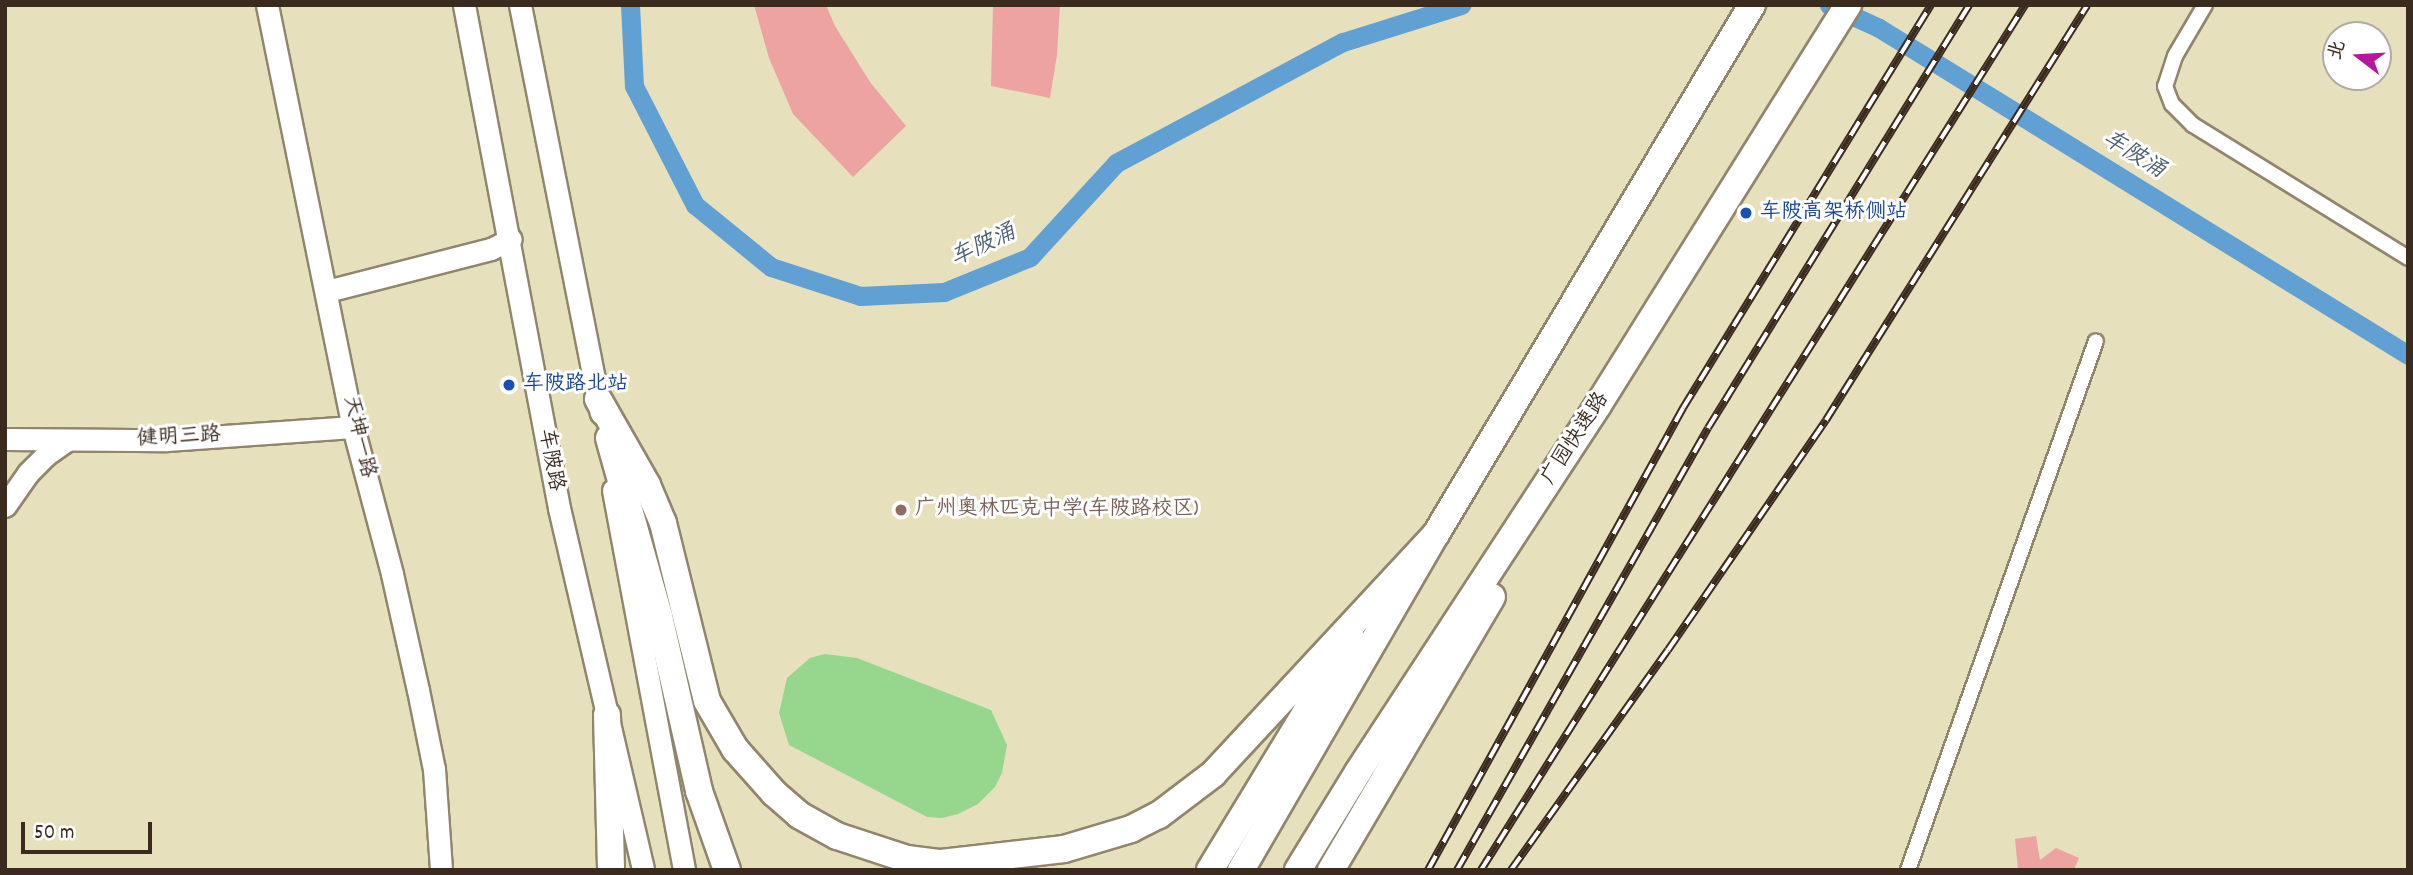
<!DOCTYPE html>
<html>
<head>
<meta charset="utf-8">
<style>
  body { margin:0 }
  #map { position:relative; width:2413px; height:875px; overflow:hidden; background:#e7e0bd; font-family:Dekko,"LXGW WenKai TC",sans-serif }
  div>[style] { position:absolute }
  .green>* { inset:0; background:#97d78d }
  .canal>* { height:19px; margin:-9.5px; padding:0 9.5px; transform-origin:9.5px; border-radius:9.5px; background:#60a0d3 }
  .building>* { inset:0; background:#eca3a2 }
  .roads { filter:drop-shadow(2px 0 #91856e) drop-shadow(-2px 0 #91856e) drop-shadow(0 2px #91856e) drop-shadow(0 -2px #91856e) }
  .street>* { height:14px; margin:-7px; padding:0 7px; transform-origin:7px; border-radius:7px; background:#fff }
  .secondary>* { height:21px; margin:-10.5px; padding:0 10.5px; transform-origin:10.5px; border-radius:10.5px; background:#fff }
  .highway>* { height:26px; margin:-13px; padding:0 13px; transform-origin:13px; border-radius:13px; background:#fff }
  .rail>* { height:8px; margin-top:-4px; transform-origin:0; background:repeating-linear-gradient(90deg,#fff 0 16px,#3b2a1e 0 32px); box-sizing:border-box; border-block:2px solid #3b2a1e }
  .dots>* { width:19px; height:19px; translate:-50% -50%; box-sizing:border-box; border:4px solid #fff; border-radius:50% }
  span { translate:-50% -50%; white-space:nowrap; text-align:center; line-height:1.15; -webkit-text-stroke:6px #fff; paint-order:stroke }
  .transit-label { font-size:21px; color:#164399 }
  .left { translate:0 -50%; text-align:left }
  .street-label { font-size:21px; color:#3b2a1e }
  .education-label { font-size:21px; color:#785e54 }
  .water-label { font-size:23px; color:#4c5f6f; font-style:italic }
  .frame { position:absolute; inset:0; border:7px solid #3b2a1e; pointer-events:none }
  .north { position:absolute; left:2322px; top:21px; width:70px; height:70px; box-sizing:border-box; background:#fff; border:2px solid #b1aaa5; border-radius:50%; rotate:287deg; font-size:19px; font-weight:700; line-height:28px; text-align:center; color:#3b2a1e }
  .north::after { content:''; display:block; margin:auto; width:24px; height:32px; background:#b5179e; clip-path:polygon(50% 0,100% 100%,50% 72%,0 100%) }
  .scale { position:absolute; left:21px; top:822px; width:131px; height:32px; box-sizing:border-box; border:4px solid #3b2a1e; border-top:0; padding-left:9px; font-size:21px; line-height:24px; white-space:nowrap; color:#3b2a1e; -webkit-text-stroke:5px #fff; paint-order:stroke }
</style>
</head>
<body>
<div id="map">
  <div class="green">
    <div style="clip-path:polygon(825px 654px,857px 658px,991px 710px,1007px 745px,1002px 773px,995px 787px,978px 804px,958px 814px,942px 818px,927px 817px,789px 745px,779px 713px,787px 678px,810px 658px)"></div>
  </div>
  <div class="canal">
    <div style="left:630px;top:5px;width:81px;rotate:87.2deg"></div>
    <div style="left:634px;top:86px;width:134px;rotate:62.9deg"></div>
    <div style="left:695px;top:205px;width:98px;rotate:39.2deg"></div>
    <div style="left:771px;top:267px;width:94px;rotate:18deg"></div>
    <div style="left:860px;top:296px;width:84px;rotate:-2.7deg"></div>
    <div style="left:944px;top:292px;width:93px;rotate:-22.1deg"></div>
    <div style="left:1030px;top:257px;width:127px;rotate:-47.5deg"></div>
    <div style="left:1116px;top:163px;width:257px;rotate:-28.1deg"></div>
    <div style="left:1343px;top:42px;width:124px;rotate:-17.4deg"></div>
    <div style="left:1829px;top:5px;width:55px;rotate:24.7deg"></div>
    <div style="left:1879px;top:28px;width:622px;rotate:31.72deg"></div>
  </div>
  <div class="building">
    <div style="clip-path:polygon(754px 5px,826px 5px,835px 26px,870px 82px,906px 126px,853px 177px,793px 114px,769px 58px)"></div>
    <div style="clip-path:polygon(993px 5px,1060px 5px,1057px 55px,1050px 98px,991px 86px)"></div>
    <div style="clip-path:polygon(2036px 836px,2040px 860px,2056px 848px,2079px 858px,2074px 870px,2018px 870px,2015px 839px)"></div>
  </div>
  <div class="roads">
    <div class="street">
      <div style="left:2205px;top:5px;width:59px;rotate:120.5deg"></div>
      <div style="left:2175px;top:56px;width:32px;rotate:108deg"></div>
      <div style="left:2165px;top:86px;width:19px;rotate:69deg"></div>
      <div style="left:2172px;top:104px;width:30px;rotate:45deg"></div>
      <div style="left:2193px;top:125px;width:253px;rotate:31.7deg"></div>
      <div style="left:1908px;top:870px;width:561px;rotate:-70.44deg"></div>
    </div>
    <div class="secondary">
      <div style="left:267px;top:5px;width:431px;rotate:78.5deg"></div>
      <div style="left:353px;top:427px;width:152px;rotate:75.1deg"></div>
      <div style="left:392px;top:574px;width:119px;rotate:77.4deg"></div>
      <div style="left:418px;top:690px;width:81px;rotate:78.6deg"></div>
      <div style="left:434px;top:769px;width:101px;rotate:86deg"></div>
      <div style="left:464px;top:5px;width:512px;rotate:79.3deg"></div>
      <div style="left:559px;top:508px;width:372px;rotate:76.9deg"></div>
      <div style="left:520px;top:5px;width:416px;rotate:78.8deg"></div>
      <div style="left:327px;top:291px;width:169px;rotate:-14.4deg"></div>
      <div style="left:491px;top:249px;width:22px;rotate:-27deg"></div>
      <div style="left:5px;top:439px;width:162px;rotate:0.4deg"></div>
      <div style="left:167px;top:440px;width:186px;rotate:-4deg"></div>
      <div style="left:613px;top:490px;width:387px;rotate:79.4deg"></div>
      <div style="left:5px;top:506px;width:40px;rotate:-55.1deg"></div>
      <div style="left:28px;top:473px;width:25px;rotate:-45deg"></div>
      <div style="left:46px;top:455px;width:24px;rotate:-35deg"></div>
    </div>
    <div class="highway">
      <div style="left:598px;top:399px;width:99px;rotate:60.3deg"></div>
      <div style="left:647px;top:485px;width:41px;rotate:67.2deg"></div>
      <div style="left:663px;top:523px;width:183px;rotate:76.1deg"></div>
      <div style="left:707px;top:701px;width:56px;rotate:59.7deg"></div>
      <div style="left:735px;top:749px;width:59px;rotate:48.4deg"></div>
      <div style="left:774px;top:793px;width:33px;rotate:41deg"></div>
      <div style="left:799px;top:815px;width:43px;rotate:28.9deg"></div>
      <div style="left:837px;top:836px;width:74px;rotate:18.2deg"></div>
      <div style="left:907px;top:859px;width:34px;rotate:7deg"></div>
      <div style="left:941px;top:863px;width:124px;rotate:-6.5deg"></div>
      <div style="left:1064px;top:849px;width:70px;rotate:-16.6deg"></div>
      <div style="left:1131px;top:829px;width:31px;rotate:-27deg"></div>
      <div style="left:1159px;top:815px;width:68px;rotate:-37.2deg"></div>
      <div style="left:1213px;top:774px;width:328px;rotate:-47.1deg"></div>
      <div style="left:609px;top:438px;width:185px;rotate:74.3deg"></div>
      <div style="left:659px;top:616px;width:180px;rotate:77.1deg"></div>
      <div style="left:699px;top:791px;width:84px;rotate:70.5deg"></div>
      <div style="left:607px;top:715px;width:155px;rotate:88.5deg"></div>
      <div style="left:1210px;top:870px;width:185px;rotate:-58.7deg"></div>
      <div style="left:1306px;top:712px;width:85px;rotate:-55.6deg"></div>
      <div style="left:1241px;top:870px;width:388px;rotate:-59.9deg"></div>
      <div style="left:1436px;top:534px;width:616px;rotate:-59.15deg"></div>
      <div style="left:1298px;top:870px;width:115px;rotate:-58.5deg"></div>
      <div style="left:1358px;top:772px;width:439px;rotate:-56.8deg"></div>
      <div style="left:1598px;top:405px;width:472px;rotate:-58deg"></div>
      <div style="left:1331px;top:870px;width:317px;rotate:-59.5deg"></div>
    </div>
  </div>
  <div class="rail">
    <div style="left:1428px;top:870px;width:528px;rotate:-61.1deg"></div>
    <div style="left:1683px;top:408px;width:473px;rotate:-58.4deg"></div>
    <div style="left:1457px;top:870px;width:508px;rotate:-60.41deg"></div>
    <div style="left:1708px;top:428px;width:497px;rotate:-58.3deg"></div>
    <div style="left:1481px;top:870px;width:1022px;rotate:-57.83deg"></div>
    <div style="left:1511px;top:870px;width:270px;rotate:-54.5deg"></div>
    <div style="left:1668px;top:650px;width:279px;rotate:-55.5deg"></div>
    <div style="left:1826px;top:420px;width:490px;rotate:-57.8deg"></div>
  </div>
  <div class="dots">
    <div style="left:1746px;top:213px;background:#1a4fb4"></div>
    <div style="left:509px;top:385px;background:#1a4fb4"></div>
    <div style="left:901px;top:510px;background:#8d6e63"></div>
  </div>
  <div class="transit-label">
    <span class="left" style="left:1760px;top:213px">车陂高架桥侧站</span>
    <span class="left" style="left:523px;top:385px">车陂路北站</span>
  </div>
  <div class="street-label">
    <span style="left:358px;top:437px;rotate:77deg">天坤一路</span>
    <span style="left:179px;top:438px;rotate:-3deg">健明三路</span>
    <span style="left:1576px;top:439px;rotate:-57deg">广园快速路</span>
    <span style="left:550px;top:460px;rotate:80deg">车陂路</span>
  </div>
  <div class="education-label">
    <span class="left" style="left:915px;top:510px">广州奥林匹克中学(车陂路校区)</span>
  </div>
  <div class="water-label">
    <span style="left:2133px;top:156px;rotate:32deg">车陂涌</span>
    <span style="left:984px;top:247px;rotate:-25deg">车陂涌</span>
  </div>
  <div class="frame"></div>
  <div class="north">北</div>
  <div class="scale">50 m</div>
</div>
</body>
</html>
